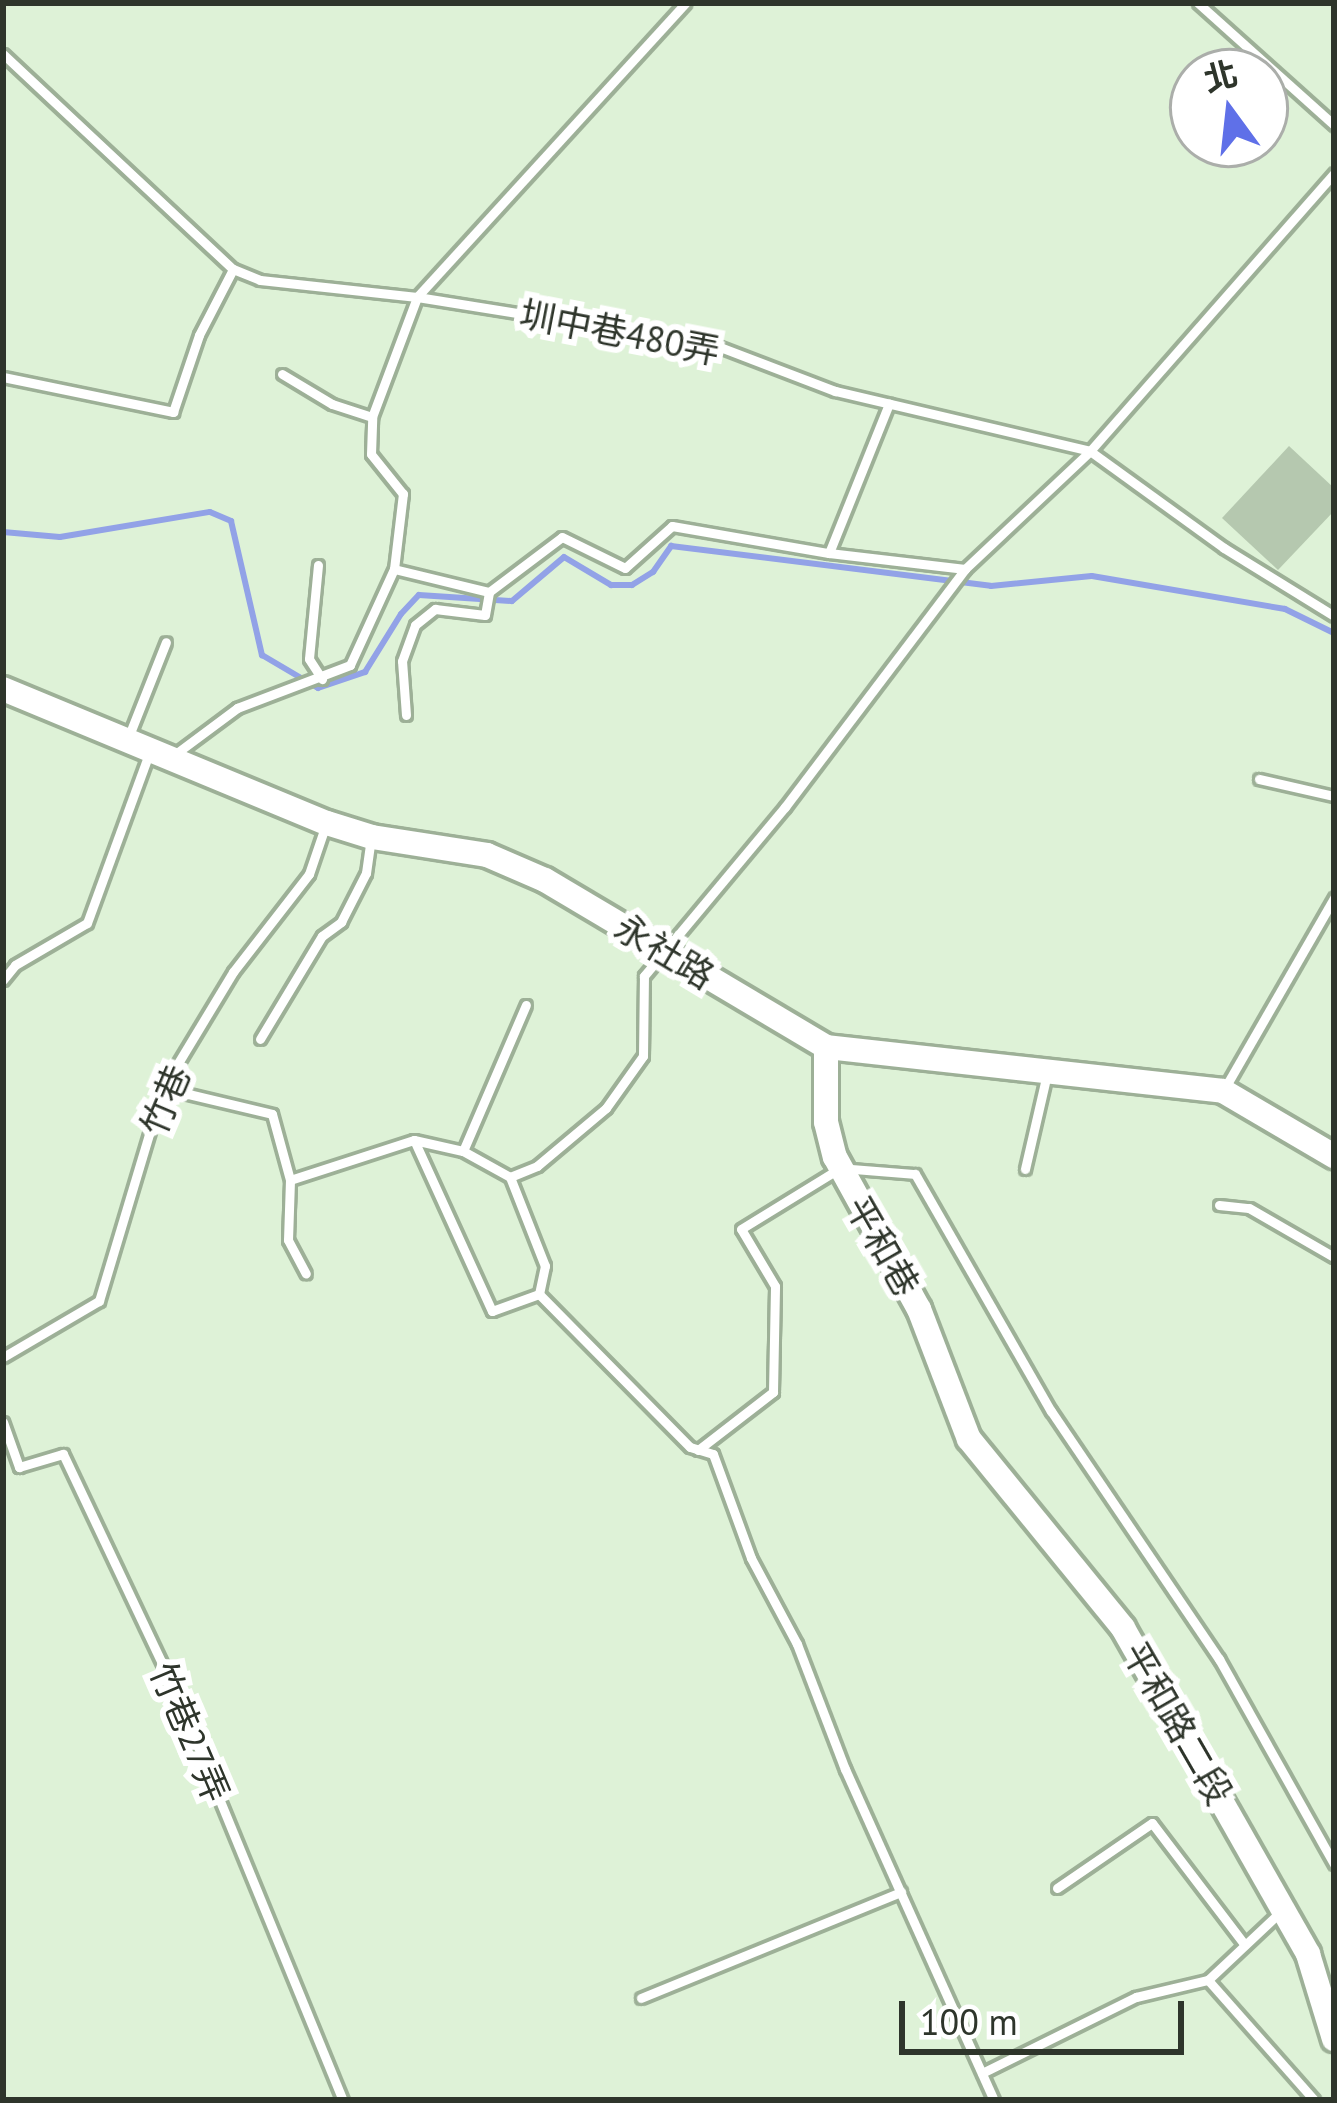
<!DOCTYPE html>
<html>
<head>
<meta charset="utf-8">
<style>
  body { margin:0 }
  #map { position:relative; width:1337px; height:2103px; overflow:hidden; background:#def2d7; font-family:"PT Sans","Noto Sans TC",sans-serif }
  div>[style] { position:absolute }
  .stream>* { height:6px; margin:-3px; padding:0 3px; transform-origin:3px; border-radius:3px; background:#92a2e7 }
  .building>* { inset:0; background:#b5c8af }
  .roads { filter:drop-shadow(3px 0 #9db097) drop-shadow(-3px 0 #9db097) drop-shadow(0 3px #9db097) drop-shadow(0 -3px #9db097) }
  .service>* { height:9px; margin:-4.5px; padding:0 4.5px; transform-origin:4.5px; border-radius:4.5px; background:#fff }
  .tertiary>* { height:24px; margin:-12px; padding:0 12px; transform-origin:12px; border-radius:12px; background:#fff }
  span { translate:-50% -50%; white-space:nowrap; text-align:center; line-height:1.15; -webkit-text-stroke:12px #fff; paint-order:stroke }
  .street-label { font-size:36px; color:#2e352b }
  .frame { position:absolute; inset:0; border:6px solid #2e352b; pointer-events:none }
  .north { position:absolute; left:1169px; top:48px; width:120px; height:120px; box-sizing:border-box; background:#fff; border:3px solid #abaeaa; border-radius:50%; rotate:345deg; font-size:33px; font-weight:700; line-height:48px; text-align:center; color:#2e352b }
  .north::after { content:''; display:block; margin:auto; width:42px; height:54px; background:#5f70e8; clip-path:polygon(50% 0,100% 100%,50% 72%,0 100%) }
  .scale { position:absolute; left:899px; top:2001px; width:285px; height:54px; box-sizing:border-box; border:6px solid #2e352b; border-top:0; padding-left:15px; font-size:36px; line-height:42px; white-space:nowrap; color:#2e352b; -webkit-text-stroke:9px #fff; paint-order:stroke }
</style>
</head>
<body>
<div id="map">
  <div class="stream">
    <div style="left:3px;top:532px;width:57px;rotate:5deg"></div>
    <div style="left:60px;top:537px;width:152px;rotate:-9.5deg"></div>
    <div style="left:210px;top:512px;width:23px;rotate:23deg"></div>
    <div style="left:231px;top:521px;width:138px;rotate:77deg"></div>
    <div style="left:262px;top:655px;width:65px;rotate:30.5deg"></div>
    <div style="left:318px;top:688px;width:50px;rotate:-18.8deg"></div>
    <div style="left:365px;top:672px;width:68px;rotate:-58.2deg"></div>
    <div style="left:401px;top:614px;width:26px;rotate:-47deg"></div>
    <div style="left:419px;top:595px;width:93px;rotate:3.7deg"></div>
    <div style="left:512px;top:601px;width:68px;rotate:-40.2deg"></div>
    <div style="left:564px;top:557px;width:55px;rotate:30.8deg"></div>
    <div style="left:611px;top:585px;width:21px"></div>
    <div style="left:632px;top:585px;width:25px;rotate:-32deg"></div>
    <div style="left:653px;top:572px;width:32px;rotate:-55deg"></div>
    <div style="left:671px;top:546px;width:322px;rotate:7.1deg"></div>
    <div style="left:991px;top:586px;width:101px;rotate:-5.7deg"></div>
    <div style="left:1092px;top:576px;width:196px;rotate:9.7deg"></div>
    <div style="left:1285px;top:609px;width:55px;rotate:26.1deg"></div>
  </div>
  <div class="building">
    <div style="clip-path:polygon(1289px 446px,1334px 488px,1334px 511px,1278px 570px,1222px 518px)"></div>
  </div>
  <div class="roads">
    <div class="service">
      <div style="left:1198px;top:3px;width:183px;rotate:41.9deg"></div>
      <div style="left:3px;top:54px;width:315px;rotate:43.1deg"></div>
      <div style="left:233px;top:269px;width:29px;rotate:22deg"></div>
      <div style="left:260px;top:280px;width:158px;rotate:6.2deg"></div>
      <div style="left:417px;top:297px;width:299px;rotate:9.1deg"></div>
      <div style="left:712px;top:344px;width:132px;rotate:20.9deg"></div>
      <div style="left:835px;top:391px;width:262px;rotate:13.2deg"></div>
      <div style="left:1090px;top:451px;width:165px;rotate:35.9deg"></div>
      <div style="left:1224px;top:548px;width:129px;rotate:31.7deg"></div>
      <div style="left:282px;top:374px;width:58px;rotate:31deg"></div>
      <div style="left:332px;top:404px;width:42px;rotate:18deg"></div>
      <div style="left:3px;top:377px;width:174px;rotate:11.6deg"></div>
      <div style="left:173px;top:412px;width:81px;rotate:-71.3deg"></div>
      <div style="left:199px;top:335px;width:74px;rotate:-62.7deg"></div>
      <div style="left:829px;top:553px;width:161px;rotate:-68.1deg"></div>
      <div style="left:318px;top:565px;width:94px;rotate:95.5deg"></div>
      <div style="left:309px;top:659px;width:24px;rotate:57deg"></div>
      <div style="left:394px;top:569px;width:76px;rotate:-83.2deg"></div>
      <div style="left:403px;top:494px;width:51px;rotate:-128.7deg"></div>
      <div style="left:371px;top:454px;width:37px;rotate:-88deg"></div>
      <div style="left:372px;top:417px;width:128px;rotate:-69.4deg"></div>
      <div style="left:417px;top:297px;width:398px;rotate:-47.6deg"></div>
      <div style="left:406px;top:715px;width:54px;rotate:-94.2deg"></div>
      <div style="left:402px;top:661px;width:38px;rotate:-70deg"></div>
      <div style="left:415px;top:625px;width:26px;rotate:-39deg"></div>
      <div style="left:435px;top:609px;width:50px;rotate:6.8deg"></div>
      <div style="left:485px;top:615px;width:23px;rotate:-80deg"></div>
      <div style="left:128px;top:738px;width:103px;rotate:-68.4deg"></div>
      <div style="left:174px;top:755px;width:79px;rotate:-36.7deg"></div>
      <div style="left:237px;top:708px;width:121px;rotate:-20.8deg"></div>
      <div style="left:350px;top:665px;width:106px;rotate:-65.4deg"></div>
      <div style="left:394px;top:569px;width:98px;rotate:13.6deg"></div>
      <div style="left:489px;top:592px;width:91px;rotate:-37deg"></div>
      <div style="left:562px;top:537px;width:70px;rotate:26.2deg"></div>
      <div style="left:625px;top:568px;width:63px;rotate:-41.8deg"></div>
      <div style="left:672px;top:526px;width:159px;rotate:9.8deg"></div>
      <div style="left:829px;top:553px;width:137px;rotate:6.7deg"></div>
      <div style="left:1259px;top:779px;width:77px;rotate:12.8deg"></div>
      <div style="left:3px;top:980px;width:19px;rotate:-51deg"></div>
      <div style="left:15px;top:965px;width:83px;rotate:-30.3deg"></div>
      <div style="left:87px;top:923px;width:180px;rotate:-69.9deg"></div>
      <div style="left:260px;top:1039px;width:120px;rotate:-59deg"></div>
      <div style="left:322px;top:936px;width:24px;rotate:-36deg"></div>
      <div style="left:341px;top:922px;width:55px;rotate:-63deg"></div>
      <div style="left:366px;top:873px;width:35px;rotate:-82deg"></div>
      <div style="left:163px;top:1088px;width:112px;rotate:13.4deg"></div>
      <div style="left:272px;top:1114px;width:68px;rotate:74.7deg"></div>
      <div style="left:290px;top:1180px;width:130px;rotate:-17.9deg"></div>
      <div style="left:414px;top:1140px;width:188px;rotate:65.5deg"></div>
      <div style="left:492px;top:1311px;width:50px;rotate:-19.9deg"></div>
      <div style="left:539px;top:1294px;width:215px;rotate:45.4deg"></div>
      <div style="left:690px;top:1447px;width:24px;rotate:17deg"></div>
      <div style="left:713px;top:1454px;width:111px;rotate:69.9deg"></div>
      <div style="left:751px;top:1558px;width:98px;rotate:61.9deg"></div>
      <div style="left:797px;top:1644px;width:134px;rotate:69deg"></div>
      <div style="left:845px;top:1769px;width:363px;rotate:65.8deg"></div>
      <div style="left:1223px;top:1091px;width:223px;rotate:-60.1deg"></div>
      <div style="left:414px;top:1140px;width:50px;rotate:12.7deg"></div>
      <div style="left:463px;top:1151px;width:54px;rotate:29deg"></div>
      <div style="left:463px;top:1151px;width:159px;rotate:-66.7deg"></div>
      <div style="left:1025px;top:1169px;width:98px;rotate:-77deg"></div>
      <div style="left:290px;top:1180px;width:60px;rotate:91.9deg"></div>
      <div style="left:288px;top:1240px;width:38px;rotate:62deg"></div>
      <div style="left:1219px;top:1205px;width:30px;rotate:6deg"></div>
      <div style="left:1249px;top:1208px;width:98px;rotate:30deg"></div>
      <div style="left:539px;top:1294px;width:29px;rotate:-78deg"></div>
      <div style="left:545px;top:1266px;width:96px;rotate:-111.5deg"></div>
      <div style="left:510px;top:1177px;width:29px;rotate:-22deg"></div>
      <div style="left:537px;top:1166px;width:90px;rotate:-40deg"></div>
      <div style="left:606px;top:1108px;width:64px;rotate:-54.6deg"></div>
      <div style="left:643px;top:1056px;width:80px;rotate:-89.3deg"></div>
      <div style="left:644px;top:976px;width:220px;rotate:-50.2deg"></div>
      <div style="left:785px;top:807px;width:298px;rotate:-52.9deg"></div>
      <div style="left:965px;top:569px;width:172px;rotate:-43.3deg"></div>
      <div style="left:1090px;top:451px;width:370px;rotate:-48.7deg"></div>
      <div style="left:3px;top:1357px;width:111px;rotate:-30.3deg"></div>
      <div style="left:99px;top:1301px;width:222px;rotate:-73.3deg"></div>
      <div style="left:163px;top:1088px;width:135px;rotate:-58.9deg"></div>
      <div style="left:233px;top:972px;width:124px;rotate:-52.2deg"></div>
      <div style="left:309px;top:874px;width:50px;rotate:-71.2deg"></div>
      <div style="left:3px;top:1422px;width:48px;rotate:70.4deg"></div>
      <div style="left:19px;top:1467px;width:46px;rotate:-16.5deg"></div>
      <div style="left:63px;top:1454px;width:262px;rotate:64.7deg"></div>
      <div style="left:175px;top:1691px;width:442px;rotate:67.7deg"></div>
      <div style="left:698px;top:1450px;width:95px;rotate:-37.7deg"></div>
      <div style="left:773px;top:1392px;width:106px;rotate:-88.9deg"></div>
      <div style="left:775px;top:1286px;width:66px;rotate:-120.8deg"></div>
      <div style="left:741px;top:1229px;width:116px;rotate:-31.6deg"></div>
      <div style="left:840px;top:1168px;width:75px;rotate:4.6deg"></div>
      <div style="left:915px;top:1174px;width:273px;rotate:60.2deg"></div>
      <div style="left:1051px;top:1411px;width:300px;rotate:55.9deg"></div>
      <div style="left:1219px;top:1659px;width:235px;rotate:60.7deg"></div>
      <div style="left:1057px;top:1888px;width:115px;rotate:-34.4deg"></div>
      <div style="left:1152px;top:1823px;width:153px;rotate:52.7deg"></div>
      <div style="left:1208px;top:1980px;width:160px;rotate:48.5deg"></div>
      <div style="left:641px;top:1998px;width:281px;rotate:-22.2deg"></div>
      <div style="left:982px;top:2073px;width:172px;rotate:-26.3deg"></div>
      <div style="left:1136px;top:1997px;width:74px;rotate:-13.3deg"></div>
      <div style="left:1208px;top:1980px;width:98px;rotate:-43.3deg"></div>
    </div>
    <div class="tertiary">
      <div style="left:3px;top:689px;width:351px;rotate:22.5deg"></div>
      <div style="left:327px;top:823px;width:47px;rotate:17.3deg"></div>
      <div style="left:372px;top:837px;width:116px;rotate:8.9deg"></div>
      <div style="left:487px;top:855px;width:63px;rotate:23.3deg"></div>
      <div style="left:545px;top:880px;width:327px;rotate:30.7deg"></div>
      <div style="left:826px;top:1047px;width:399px;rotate:6.3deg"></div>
      <div style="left:1223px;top:1091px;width:129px;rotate:30.4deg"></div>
      <div style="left:826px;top:1047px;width:75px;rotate:90deg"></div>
      <div style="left:826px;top:1122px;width:36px;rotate:76deg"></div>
      <div style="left:835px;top:1157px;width:174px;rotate:61.1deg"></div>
      <div style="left:919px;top:1309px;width:139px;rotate:69deg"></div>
      <div style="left:969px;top:1439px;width:244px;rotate:50.8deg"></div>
      <div style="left:1123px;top:1628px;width:375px;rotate:60.4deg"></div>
      <div style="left:1308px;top:1954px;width:89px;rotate:73deg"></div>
    </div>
  </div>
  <div class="street-label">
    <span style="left:620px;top:332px;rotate:11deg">圳中巷480弄</span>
    <span style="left:665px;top:951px;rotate:31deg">永社路</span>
    <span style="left:165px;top:1100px;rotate:-67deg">竹巷</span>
    <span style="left:883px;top:1246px;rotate:60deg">平和巷</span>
    <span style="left:1178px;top:1723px;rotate:60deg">平和路二段</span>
    <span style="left:190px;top:1732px;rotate:67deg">竹巷27弄</span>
  </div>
  <div class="frame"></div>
  <div class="north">北</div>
  <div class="scale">100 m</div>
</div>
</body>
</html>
